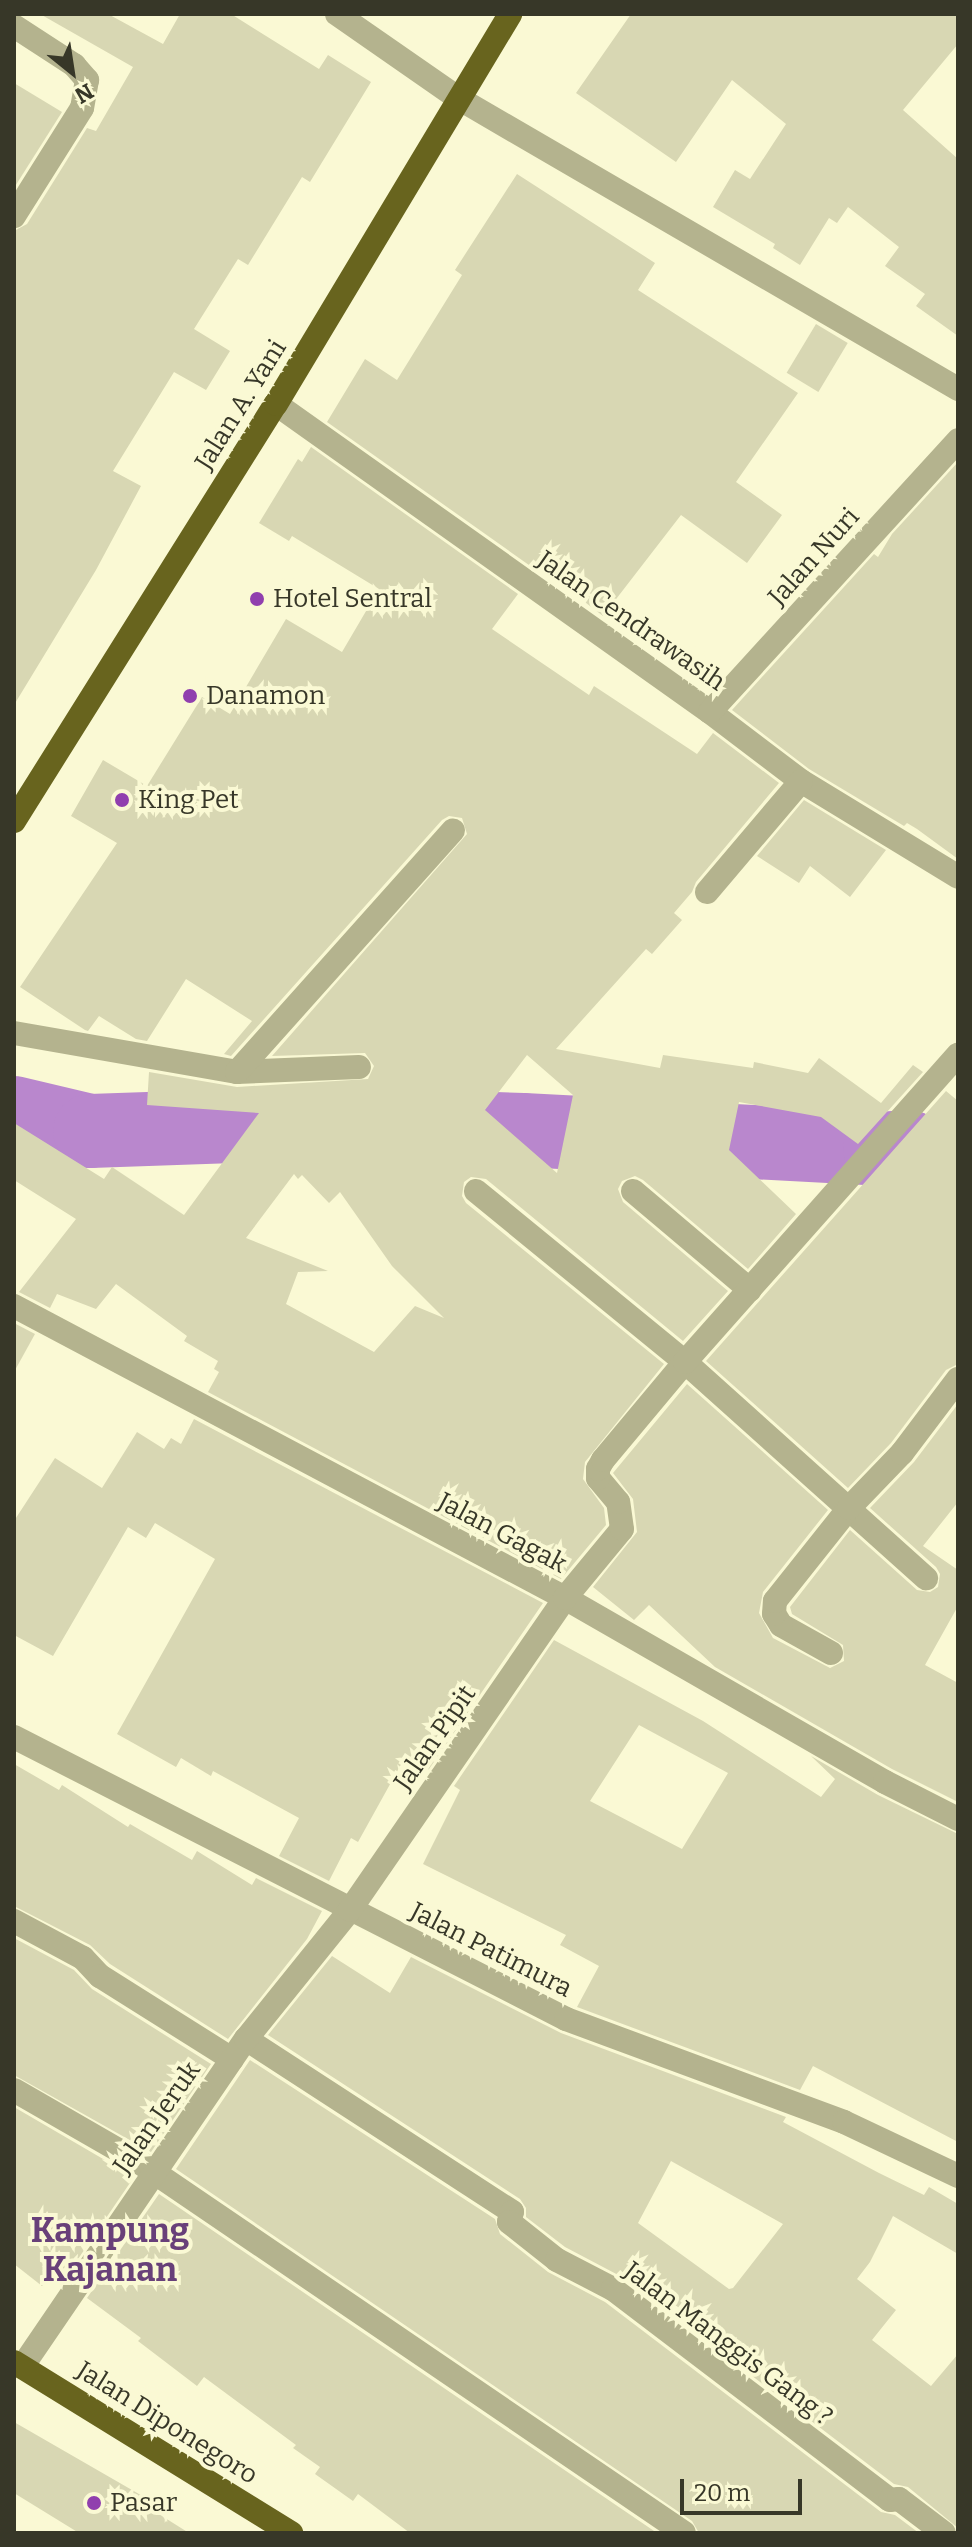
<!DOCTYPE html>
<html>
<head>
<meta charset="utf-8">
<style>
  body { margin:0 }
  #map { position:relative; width:972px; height:2547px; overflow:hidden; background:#faf9d4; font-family:Bitter,serif }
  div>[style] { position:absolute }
  .river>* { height:74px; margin:-37px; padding:0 37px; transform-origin:37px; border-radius:37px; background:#b987cd }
  .building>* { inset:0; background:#d8d7b3; transform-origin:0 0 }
  .minor>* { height:24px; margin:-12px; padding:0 12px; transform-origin:12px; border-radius:12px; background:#b4b38e }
  .highway>* { height:24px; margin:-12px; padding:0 12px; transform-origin:12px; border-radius:12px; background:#68641e }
  .dots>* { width:22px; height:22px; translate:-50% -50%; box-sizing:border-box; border:4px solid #faf9d4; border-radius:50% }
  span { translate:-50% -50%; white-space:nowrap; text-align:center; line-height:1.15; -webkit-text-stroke:8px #faf9d4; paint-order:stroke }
  .street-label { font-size:26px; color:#373728 }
  .poi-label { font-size:26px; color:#373728 }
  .left { translate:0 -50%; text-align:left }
  .district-label { font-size:34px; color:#684079; font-weight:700 }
  .frame { position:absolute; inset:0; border:16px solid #373728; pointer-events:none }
  .north { position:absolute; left:32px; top:32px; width:80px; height:80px; -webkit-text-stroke:6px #faf9d4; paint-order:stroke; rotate:150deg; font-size:22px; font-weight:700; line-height:32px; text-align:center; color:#373728 }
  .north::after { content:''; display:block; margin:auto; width:28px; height:36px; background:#373728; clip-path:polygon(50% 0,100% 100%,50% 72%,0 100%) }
  .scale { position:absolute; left:680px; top:2479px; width:122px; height:36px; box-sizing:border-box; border:4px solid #373728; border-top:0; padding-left:10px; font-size:24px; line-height:28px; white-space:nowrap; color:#373728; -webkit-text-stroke:6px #faf9d4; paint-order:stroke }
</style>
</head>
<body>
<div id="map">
  <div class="river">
    <div style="left:14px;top:1113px;width:78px;rotate:13.3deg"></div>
    <div style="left:90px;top:1131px;width:230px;rotate:-2deg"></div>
    <div style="left:320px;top:1123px;width:203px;rotate:2deg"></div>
    <div style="left:523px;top:1130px;width:358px;rotate:3deg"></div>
    <div style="left:880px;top:1149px;width:29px;rotate:-4deg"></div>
    <div style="left:909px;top:1147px;width:53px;rotate:23.2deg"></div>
  </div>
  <div class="building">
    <div style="clip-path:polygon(40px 14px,108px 14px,163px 44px,180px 14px,231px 14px,319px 69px,328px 55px,371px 82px,310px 182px,302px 177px,248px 265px,238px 259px,194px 329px,230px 351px,206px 390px,174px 372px,113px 471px,141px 486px,96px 570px,14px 705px,14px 231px,27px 224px,87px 128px,96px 131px,133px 67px)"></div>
    <div style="clip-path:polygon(631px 14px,958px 14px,958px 44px,903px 110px,958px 159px,958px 336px,916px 306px,925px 294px,885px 266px,899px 247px,848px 207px,837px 223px,829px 218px,800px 265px,773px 248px,775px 244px,713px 207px,735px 170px,750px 179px,786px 124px,732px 80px,676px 162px,576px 93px)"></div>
    <div style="clip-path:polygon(14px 83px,62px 112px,14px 188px)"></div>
    <div style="clip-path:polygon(517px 174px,655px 263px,638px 290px,798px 393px,736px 482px,782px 515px,747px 563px,681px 515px,603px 616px,538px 566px,536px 570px,327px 422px,365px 359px,397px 380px,462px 275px,455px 270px)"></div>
    <div style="left:816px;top:324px;width:37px;height:57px;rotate:31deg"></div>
    <div style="clip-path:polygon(evenodd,311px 447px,518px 594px,492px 629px,589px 695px,594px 686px,697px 754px,713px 733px,779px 783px,696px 882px,692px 892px,674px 913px,682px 920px,652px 954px,646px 949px,556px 1049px,660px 1068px,663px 1055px,753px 1068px,754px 1062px,808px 1073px,819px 1058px,881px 1103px,913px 1065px,923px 1072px,858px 1144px,821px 1117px,739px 1102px,729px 1150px,796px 1214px,748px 1269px,643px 1180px,635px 1176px,622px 1181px,618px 1189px,623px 1202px,728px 1291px,683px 1341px,486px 1179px,471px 1177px,464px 1182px,462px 1196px,466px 1203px,664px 1364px,585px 1462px,583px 1479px,604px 1508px,606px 1525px,561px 1579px,208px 1392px,219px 1372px,214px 1369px,218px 1361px,184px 1341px,187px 1336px,116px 1284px,96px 1309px,57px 1294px,50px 1308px,19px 1292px,76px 1219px,14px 1180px,14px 1123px,104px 1179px,112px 1167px,184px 1215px,259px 1113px,147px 1105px,149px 1072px,237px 1087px,368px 1079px,374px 1066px,365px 1053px,272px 1056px,467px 834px,462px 818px,449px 816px,442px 820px,231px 1056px,224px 1054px,252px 1021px,186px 979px,147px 1041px,136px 1039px,99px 1016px,88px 1031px,85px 1030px,20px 987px,117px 843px,71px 816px,103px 760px,147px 786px,202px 697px,230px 714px,286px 619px,342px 652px,379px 589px,292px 536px,289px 541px,259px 523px,298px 459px,302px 462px,311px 447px,527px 1055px,573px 1095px,557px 1173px,485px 1110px,527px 1055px,311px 447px,294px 1174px,298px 1179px,302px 1175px,329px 1203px,340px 1192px,392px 1266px,444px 1318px,415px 1306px,374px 1352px,286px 1304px,298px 1272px,328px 1271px,246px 1238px,294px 1174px)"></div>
    <div style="clip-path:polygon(958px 462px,958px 859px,917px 829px,907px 823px,904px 826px,809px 769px,732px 710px,874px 554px,878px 557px,892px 534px)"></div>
    <div style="clip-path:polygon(804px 800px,886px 850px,850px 897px,810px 866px,799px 883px,757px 856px)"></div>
    <div style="clip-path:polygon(946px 1091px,958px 1101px,958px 1364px,946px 1370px,891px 1443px,848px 1488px,706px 1361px)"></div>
    <div style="clip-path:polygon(14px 1323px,35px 1334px,14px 1372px)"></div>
    <div style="clip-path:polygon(687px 1384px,828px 1510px,763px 1592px,759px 1613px,773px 1638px,830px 1668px,844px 1661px,843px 1645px,792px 1614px,790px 1607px,850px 1530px,917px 1590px,930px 1592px,938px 1587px,940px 1574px,936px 1567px,870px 1508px,914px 1462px,958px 1404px,958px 1502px,923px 1546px,958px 1570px,958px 1606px,925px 1665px,958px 1683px,958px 1802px,892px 1769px,715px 1667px,649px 1605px,634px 1620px,593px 1587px,637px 1532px,633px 1499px,613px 1473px)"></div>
    <div style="clip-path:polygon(194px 1419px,543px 1603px,427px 1772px,404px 1759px,358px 1842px,351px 1838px,329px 1881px,279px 1856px,299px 1818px,213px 1771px,211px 1776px,181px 1758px,176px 1767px,117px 1734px,215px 1559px,155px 1523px,146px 1538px,128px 1527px,53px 1656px,14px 1635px,14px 1521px,55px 1458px,102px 1488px,137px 1432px,164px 1449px,171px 1438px,181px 1444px)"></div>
    <div style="clip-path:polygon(evenodd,554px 1640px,703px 1721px,821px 1797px,835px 1779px,811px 1756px,878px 1795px,958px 1834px,958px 2142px,813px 2066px,800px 2090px,577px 2007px,599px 1966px,560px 1945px,566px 1935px,423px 1864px,460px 1790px,454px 1786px,554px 1640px,639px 1725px,728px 1773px,682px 1849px,590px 1801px,639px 1725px)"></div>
    <div style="clip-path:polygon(14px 1764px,59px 1790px,62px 1785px,128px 1827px,130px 1824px,192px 1860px,197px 1851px,252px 1885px,256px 1878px,322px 1911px,307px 1939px,228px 2039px,110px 1964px,90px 1945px,14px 1906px)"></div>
    <div style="clip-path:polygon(14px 1938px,74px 1970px,92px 1989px,211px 2064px,151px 2152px,14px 2075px)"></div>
    <div style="clip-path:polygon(evenodd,332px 1956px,390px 1993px,411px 1957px,561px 2033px,786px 2117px,783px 2122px,879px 2173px,924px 2195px,929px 2187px,958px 2204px,958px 2254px,893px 2216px,870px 2262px,857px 2279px,896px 2310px,872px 2340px,931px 2386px,958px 2354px,958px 2528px,908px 2487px,894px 2484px,622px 2277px,565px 2247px,526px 2217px,526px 2208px,520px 2199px,268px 2035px,332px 1956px,671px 2161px,783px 2224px,733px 2288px,729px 2289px,638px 2223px,671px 2161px)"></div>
    <div style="clip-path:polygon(250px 2060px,495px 2219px,500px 2234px,548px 2272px,605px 2302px,881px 2512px,895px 2515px,919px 2533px,699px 2533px,692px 2521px,176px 2169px)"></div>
    <div style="clip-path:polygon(14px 2107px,134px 2177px,63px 2281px,52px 2273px,42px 2286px,14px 2264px)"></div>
    <div style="clip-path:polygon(159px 2194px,657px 2533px,410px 2533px,358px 2494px,353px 2501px,315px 2474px,320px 2467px,293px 2448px,296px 2445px,204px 2377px,197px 2386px,138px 2341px,141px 2338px,87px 2298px)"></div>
    <div style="clip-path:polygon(14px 2422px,158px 2505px,154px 2511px,189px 2533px,79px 2533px,14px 2493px)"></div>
  </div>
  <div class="minor">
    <div style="left:337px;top:14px;width:147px;rotate:34.8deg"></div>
    <div style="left:458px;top:98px;width:579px;rotate:30.2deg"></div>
    <div style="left:14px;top:26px;width:72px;rotate:33deg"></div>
    <div style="left:74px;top:65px;width:20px;rotate:49deg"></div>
    <div style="left:87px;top:80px;width:28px;rotate:100deg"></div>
    <div style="left:82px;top:108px;width:128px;rotate:122.2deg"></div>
    <div style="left:276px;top:404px;width:532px;rotate:35.36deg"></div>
    <div style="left:710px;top:712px;width:114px;rotate:37.2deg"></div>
    <div style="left:801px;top:781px;width:184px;rotate:31.4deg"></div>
    <div style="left:710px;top:712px;width:368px;rotate:-47.6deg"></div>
    <div style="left:707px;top:892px;width:145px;rotate:-49.7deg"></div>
    <div style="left:14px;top:1033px;width:226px;rotate:9.9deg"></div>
    <div style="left:237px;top:1072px;width:122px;rotate:-2.3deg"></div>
    <div style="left:237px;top:1072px;width:324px;rotate:-48.2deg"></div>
    <div style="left:476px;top:1191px;width:270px;rotate:39.3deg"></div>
    <div style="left:685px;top:1362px;width:324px;rotate:41.9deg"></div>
    <div style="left:633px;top:1191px;width:153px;rotate:40.2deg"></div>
    <div style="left:14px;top:1306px;width:624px;rotate:27.92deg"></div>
    <div style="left:565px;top:1598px;width:369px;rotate:29.9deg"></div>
    <div style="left:885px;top:1782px;width:82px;rotate:26.9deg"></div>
    <div style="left:831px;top:1653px;width:57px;rotate:-150.8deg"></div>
    <div style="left:781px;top:1625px;width:13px;rotate:-122deg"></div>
    <div style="left:774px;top:1614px;width:13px;rotate:-86deg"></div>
    <div style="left:775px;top:1601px;width:119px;rotate:-51.5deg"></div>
    <div style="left:849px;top:1508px;width:76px;rotate:-46.1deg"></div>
    <div style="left:902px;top:1453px;width:93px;rotate:-52.9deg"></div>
    <div style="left:14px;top:1737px;width:620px;rotate:27.06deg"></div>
    <div style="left:566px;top:2019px;width:296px;rotate:20.3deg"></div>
    <div style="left:844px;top:2122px;width:126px;rotate:25.3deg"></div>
    <div style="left:14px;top:1921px;width:78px;rotate:28.2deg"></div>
    <div style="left:83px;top:1958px;width:25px;rotate:47deg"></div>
    <div style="left:100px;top:1976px;width:156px;rotate:32.2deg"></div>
    <div style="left:246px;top:2039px;width:317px;rotate:33deg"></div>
    <div style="left:512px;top:2212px;width:10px;rotate:107deg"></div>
    <div style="left:509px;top:2222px;width:61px;rotate:38.4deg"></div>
    <div style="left:557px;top:2260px;width:63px;rotate:27.4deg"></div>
    <div style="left:613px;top:2289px;width:348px;rotate:37.3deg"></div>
    <div style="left:890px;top:2500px;width:9px;rotate:-6deg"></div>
    <div style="left:899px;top:2499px;width:56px;rotate:37.1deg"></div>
    <div style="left:14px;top:2090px;width:144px;rotate:29.9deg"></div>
    <div style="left:139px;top:2162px;width:659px;rotate:34.24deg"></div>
    <div style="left:22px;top:2367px;width:397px;rotate:-55.7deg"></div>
    <div style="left:246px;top:2039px;width:166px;rotate:-51.1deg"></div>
    <div style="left:350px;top:1910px;width:379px;rotate:-55.4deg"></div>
    <div style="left:565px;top:1598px;width:89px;rotate:-50.4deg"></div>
    <div style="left:622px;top:1529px;width:27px;rotate:-98deg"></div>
    <div style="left:618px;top:1502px;width:31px;rotate:-130deg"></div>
    <div style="left:598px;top:1478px;width:9px;rotate:-90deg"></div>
    <div style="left:598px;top:1469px;width:10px;rotate:-61deg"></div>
    <div style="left:603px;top:1460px;width:128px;rotate:-50.1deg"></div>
    <div style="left:685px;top:1362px;width:411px;rotate:-48.4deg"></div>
  </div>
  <div class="highway">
    <div style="left:14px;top:821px;width:492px;rotate:-57.9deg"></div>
    <div style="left:276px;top:404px;width:455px;rotate:-59deg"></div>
    <div style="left:14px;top:2362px;width:326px;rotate:31.7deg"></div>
  </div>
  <div class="dots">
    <div style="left:257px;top:599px;background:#903fae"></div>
    <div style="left:190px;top:696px;background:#903fae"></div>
    <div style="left:122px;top:800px;background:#903fae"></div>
    <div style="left:94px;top:2503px;background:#903fae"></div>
  </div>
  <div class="street-label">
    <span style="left:241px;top:405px;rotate:-58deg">Jalan A. Yani</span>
    <span style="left:814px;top:557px;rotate:-48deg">Jalan Nuri</span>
    <span style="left:631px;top:621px;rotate:35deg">Jalan Cendrawasih</span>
    <span style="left:502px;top:1533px;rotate:28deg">Jalan Gagak</span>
    <span style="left:435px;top:1738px;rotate:-55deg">Jalan Pipit</span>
    <span style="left:491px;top:1950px;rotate:27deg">Jalan Patimura</span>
    <span style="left:157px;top:2118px;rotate:-55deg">Jalan Jeruk</span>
    <span style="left:728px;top:2344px;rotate:37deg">Jalan Manggis Gang ?</span>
    <span style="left:167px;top:2423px;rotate:32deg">Jalan Diponegoro</span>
  </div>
  <div class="poi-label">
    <span class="left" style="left:273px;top:599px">Hotel Sentral</span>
    <span class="left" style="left:206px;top:696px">Danamon</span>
    <span class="left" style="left:138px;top:800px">King Pet</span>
    <span class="left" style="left:110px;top:2503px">Pasar</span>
  </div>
  <div class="district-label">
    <span style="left:110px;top:2250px">Kampung<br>Kajanan</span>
  </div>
  <div class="frame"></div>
  <div class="north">N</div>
  <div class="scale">20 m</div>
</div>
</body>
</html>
